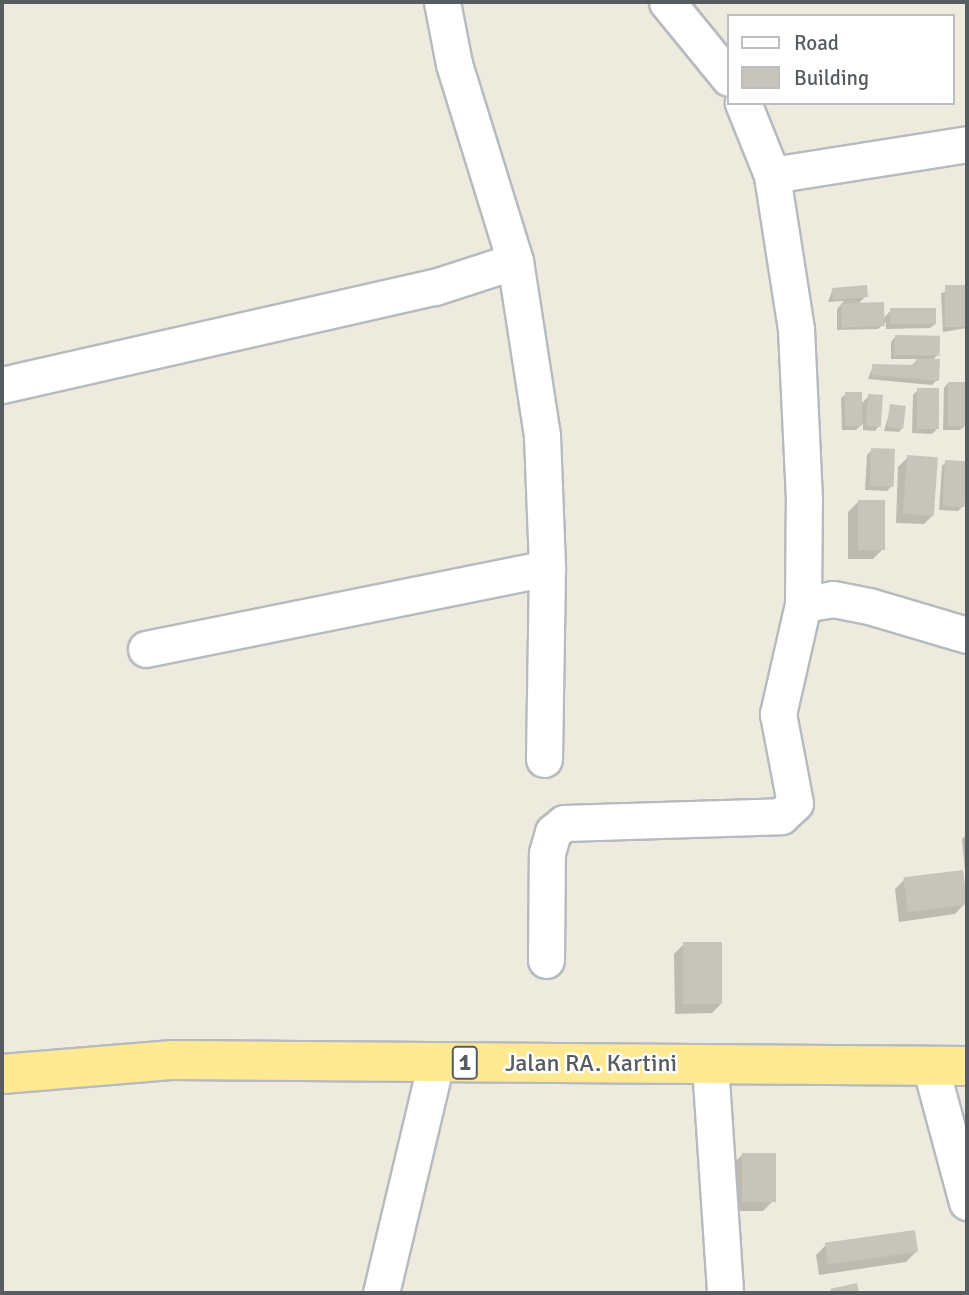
<!DOCTYPE html>
<html>
<head>
<meta charset="utf-8">
<style>
  body { margin:0 }
  #map { position:relative; width:969px; height:1295px; overflow:hidden; background:#edeade; font-family:Signika,sans-serif }
  div>[style] { position:absolute }
  .shadow>* { inset:0; background:#0003 }
  .building>* { inset:0; background:#c7c4bb; transform-origin:0 0 }
  .roads { filter:drop-shadow(2px 0 #b7babf) drop-shadow(-2px 0 #b7babf) drop-shadow(0 2px #b7babf) drop-shadow(0 -2px #b7babf) }
  .minor>* { height:35px; margin:-17.5px; padding:0 17.5px; transform-origin:17.5px; border-radius:17.5px; background:#fff }
  .trunk>* { height:38px; margin:-19px; padding:0 19px; transform-origin:19px; border-radius:19px; background:#ffe992 }
  span { translate:-50% -50%; white-space:nowrap; text-align:center; line-height:1.15; -webkit-text-stroke:5px #fff; paint-order:stroke }
  .shield-label span { padding:2px 5px; background:#fff; border:2px solid; border-radius:5px; -webkit-text-stroke-width:0 }
  .shield-label { font-size:23px; color:#575c61; font-weight:700 }
  .street-label { font-size:24px; color:#575c61 }
  .frame { position:absolute; inset:0; border:4px solid #575c61; pointer-events:none }
  .legend { position:absolute; left:727px; top:14px; width:228px; height:91px; box-sizing:border-box; background:#fff; border:2px solid #bcbec0; margin:0; padding:9px 12px; list-style:none; font-size:21px; color:#575c61 }
  .legend li { display:flex; align-items:center; gap:14px; height:35px }
  .legend b { width:35px; border:2px solid #bcbec0 }
</style>
</head>
<body>
<div id="map">
  <div class="shadow">
    <div style="clip-path:polygon(967px 287px,967px 328px,943px 332px,941px 293px)"></div>
    <div style="clip-path:polygon(833px 288px,866px 296px,858px 304px,883px 319px,890px 311px,935px 324px,930px 328px,886px 329px,886px 322px,878px 329px,837px 330px,837px 309px,844px 301px,828px 302px)"></div>
    <div style="clip-path:polygon(895px 337px,938px 354px,932px 361px,937px 380px,932px 385px,868px 379px,873px 366px,912px 365px,918px 359px,891px 359px,891px 342px)"></div>
    <div style="clip-path:polygon(948px 383px,965px 426px,960px 430px,943px 430px,944px 388px)"></div>
    <div style="clip-path:polygon(918px 390px,937px 429px,932px 434px,912px 433px,913px 395px)"></div>
    <div style="clip-path:polygon(846px 394px,861px 404px,869px 396px,879px 426px,875px 431px,863px 430px,863px 423px,856px 430px,842px 430px,841px 398px)"></div>
    <div style="clip-path:polygon(891px 406px,903px 427px,899px 432px,884px 431px)"></div>
    <div style="clip-path:polygon(872px 450px,891px 487px,887px 491px,865px 490px,867px 455px)"></div>
    <div style="clip-path:polygon(908px 457px,934px 514px,924px 524px,896px 523px,898px 467px)"></div>
    <div style="clip-path:polygon(946px 462px,963px 506px,958px 511px,939px 510px,942px 466px)"></div>
    <div style="clip-path:polygon(858px 502px,883px 549px,873px 559px,848px 559px,848px 512px)"></div>
    <div style="clip-path:polygon(967px 834px,967px 901px,955px 914px,899px 922px,895px 889px,905px 879px,967px 891px,962px 839px)"></div>
    <div style="clip-path:polygon(684px 944px,722px 1003px,712px 1013px,675px 1014px,674px 954px)"></div>
    <div style="clip-path:polygon(743px 1154px,773px 1201px,763px 1211px,733px 1211px,733px 1164px)"></div>
    <div style="clip-path:polygon(826px 1245px,916px 1252px,906px 1262px,819px 1275px,816px 1255px)"></div>
  </div>
  <div class="building">
    <div style="left:867px;top:285px;width:12px;height:35px;rotate:85deg"></div>
    <div style="left:967px;top:285px;width:42px;height:22px;rotate:90deg"></div>
    <div style="left:884px;top:302px;width:24px;height:43px;rotate:88deg"></div>
    <div style="left:936px;top:308px;width:16px;height:46px;rotate:90deg"></div>
    <div style="left:895px;top:335px;width:45px;height:20px;rotate:1deg"></div>
    <div style="clip-path:polygon(916px 359px,940px 359px,939px 381px,872px 375px,872px 364px,916px 365px)"></div>
    <div style="left:948px;top:382px;width:19px;height:44px"></div>
    <div style="left:917px;top:388px;width:22px;height:41px"></div>
    <div style="left:845px;top:392px;width:17px;height:34px"></div>
    <div style="left:868px;top:394px;width:15px;height:32px;rotate:4deg"></div>
    <div style="left:890px;top:404px;width:16px;height:23px;rotate:7deg"></div>
    <div style="left:871px;top:448px;width:24px;height:38px;rotate:2deg"></div>
    <div style="left:907px;top:455px;width:31px;height:59px;rotate:4deg"></div>
    <div style="left:945px;top:460px;width:22px;height:46px;rotate:3deg"></div>
    <div style="left:858px;top:500px;width:27px;height:50px"></div>
    <div style="left:963px;top:870px;width:35px;height:60px;rotate:83deg"></div>
    <div style="left:683px;top:942px;width:39px;height:62px"></div>
    <div style="left:742px;top:1153px;width:34px;height:49px"></div>
    <div style="left:915px;top:1230px;width:22px;height:91px;rotate:82deg"></div>
    <div style="clip-path:polygon(857px 1283px,859px 1293px,831px 1293px,830px 1289px)"></div>
  </div>
  <div class="roads">
    <div class="minor">
      <div style="left:442px;top:2px;width:63px;rotate:79deg"></div>
      <div style="left:454px;top:64px;width:206px;rotate:72.8deg"></div>
      <div style="left:515px;top:261px;width:177px;rotate:81.2deg"></div>
      <div style="left:542px;top:436px;width:132px;rotate:87.8deg"></div>
      <div style="left:547px;top:568px;width:191px;rotate:90.9deg"></div>
      <div style="left:667px;top:2px;width:98px;rotate:50.8deg"></div>
      <div style="left:772px;top:175px;width:197px;rotate:-9deg"></div>
      <div style="left:2px;top:385px;width:444px;rotate:-12.8deg"></div>
      <div style="left:435px;top:287px;width:84px;rotate:-18deg"></div>
      <div style="left:803px;top:604px;width:30px;rotate:-9deg"></div>
      <div style="left:833px;top:599px;width:37px;rotate:11deg"></div>
      <div style="left:869px;top:606px;width:102px;rotate:16.5deg"></div>
      <div style="left:146px;top:649px;width:409px;rotate:-11.4deg"></div>
      <div style="left:546px;top:960px;width:107px;rotate:-89.5deg"></div>
      <div style="left:547px;top:853px;width:22px;rotate:-74deg"></div>
      <div style="left:553px;top:832px;width:14px;rotate:-39deg"></div>
      <div style="left:564px;top:823px;width:217px;rotate:-1.8deg"></div>
      <div style="left:781px;top:816px;width:19px;rotate:-43deg"></div>
      <div style="left:795px;top:803px;width:91px;rotate:-100.8deg"></div>
      <div style="left:778px;top:714px;width:113px;rotate:-77.2deg"></div>
      <div style="left:803px;top:604px;width:105px;rotate:-89.5deg"></div>
      <div style="left:804px;top:499px;width:170px;rotate:-92.7deg"></div>
      <div style="left:796px;top:329px;width:156px;rotate:-98.9deg"></div>
      <div style="left:772px;top:175px;width:78px;rotate:-111.9deg"></div>
      <div style="left:710px;top:1065px;width:228px;rotate:86.2deg"></div>
      <div style="left:930px;top:1065px;width:142px;rotate:74.9deg"></div>
      <div style="left:381px;top:1293px;width:236px;rotate:-76.6deg"></div>
    </div>
    <div class="trunk">
      <div style="left:2px;top:1074px;width:172px;rotate:-4.7deg"></div>
      <div style="left:173px;top:1060px;width:794px;rotate:0.43deg"></div>
    </div>
  </div>
  <div class="shield-label">
    <span style="left:465px;top:1063px">1</span>
  </div>
  <div class="street-label">
    <span style="left:591px;top:1064px">Jalan RA. Kartini</span>
  </div>
  <div class="frame"></div>
  <ul class="legend">
  <li><b style="height:9px;background:#fff"></b>Road</li>
  <li><b style="height:19px;background:#c7c4bb"></b>Building</li>
  </ul>
</div>
</body>
</html>
